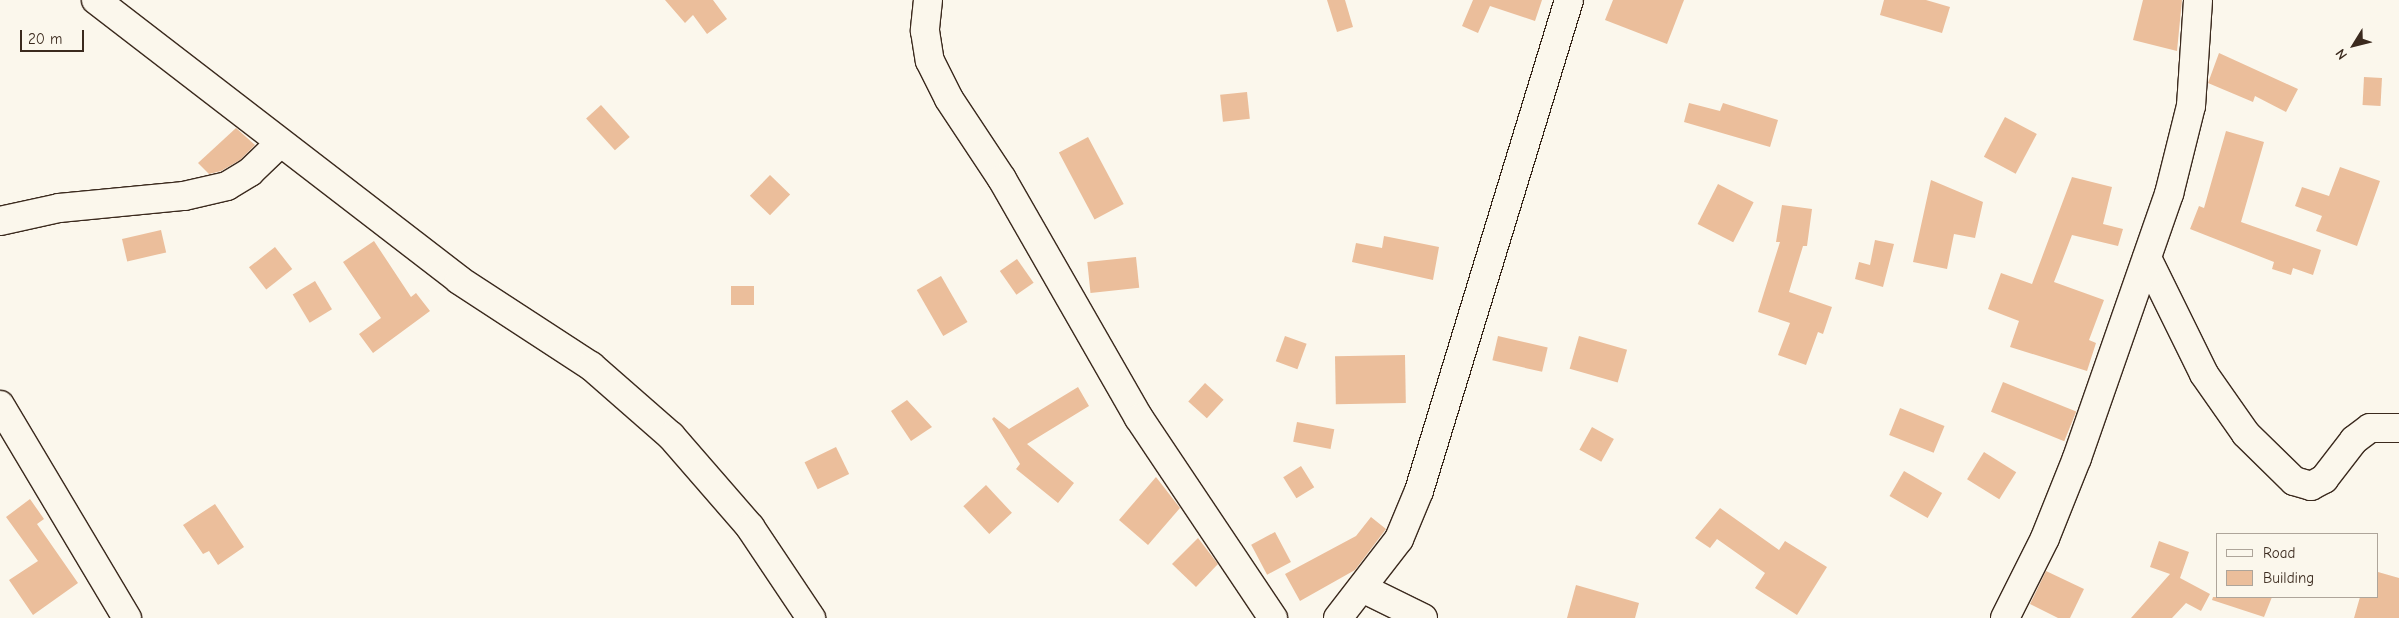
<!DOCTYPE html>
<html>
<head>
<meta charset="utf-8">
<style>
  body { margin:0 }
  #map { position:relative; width:2399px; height:618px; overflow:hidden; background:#fbf7ec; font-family:"Comic Neue",sans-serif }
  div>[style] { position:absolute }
  .building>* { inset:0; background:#ebbe9b; transform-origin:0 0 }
  .roads { filter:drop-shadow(1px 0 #3b2a1e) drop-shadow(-1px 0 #3b2a1e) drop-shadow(0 1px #3b2a1e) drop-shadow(0 -1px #3b2a1e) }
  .minor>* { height:28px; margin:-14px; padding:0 14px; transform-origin:14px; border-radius:14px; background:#fbf7ec }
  span { translate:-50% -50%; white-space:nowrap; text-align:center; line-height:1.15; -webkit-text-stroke:4px #fbf7ec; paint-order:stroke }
  .legend { position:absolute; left:2216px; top:533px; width:162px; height:65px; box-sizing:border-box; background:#fbf7ec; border:1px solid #aea59a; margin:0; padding:6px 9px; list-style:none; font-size:15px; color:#3b2a1e }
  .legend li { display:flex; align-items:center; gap:10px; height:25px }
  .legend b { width:25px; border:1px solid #aea59a }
  .north { position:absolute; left:2329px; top:20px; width:50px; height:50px; -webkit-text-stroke:4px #fbf7ec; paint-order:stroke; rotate:234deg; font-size:14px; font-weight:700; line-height:20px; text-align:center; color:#3b2a1e }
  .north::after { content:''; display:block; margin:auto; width:18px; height:22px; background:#3b2a1e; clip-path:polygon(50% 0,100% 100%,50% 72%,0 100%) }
  .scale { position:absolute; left:20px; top:30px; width:64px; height:22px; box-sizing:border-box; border:2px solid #3b2a1e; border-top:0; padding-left:6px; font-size:15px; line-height:18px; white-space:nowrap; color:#3b2a1e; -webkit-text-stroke:4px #fbf7ec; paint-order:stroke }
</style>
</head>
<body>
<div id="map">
  <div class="building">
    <div style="clip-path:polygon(665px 0,713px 0,727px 19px,707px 34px,693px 15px,685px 23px)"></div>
    <div style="clip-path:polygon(1327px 0,1345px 0,1353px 27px,1337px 32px)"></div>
    <div style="clip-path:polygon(1473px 0,1542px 0,1535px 21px,1490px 6px,1478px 33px,1462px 26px)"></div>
    <div style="clip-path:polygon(1613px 0,1684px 0,1667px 44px,1605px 20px)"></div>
    <div style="clip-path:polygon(1884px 0,1926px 0,1950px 7px,1942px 33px,1880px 15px)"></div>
    <div style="clip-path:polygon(2143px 0,2182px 0,2177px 51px,2133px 40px)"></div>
    <div style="clip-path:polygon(2219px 53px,2298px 89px,2286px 112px,2255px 96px,2253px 102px,2208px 83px)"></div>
    <div style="left:2364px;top:77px;width:18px;height:28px;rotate:3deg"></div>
    <div style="left:1247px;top:92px;width:27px;height:27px;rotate:84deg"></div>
    <div style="clip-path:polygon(1689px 103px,1720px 111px,1723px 103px,1778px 120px,1770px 147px,1684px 122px)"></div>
    <div style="left:601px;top:105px;width:43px;height:20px;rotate:48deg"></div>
    <div style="left:2005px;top:117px;width:36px;height:45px;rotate:28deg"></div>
    <div style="clip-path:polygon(236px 128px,255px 145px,240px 160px,221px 171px,209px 174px,198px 163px)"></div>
    <div style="clip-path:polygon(2226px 131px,2264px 142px,2241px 222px,2321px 250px,2313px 275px,2293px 268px,2291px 275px,2272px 269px,2274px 262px,2190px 229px,2199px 206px,2204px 208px)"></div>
    <div style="left:1088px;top:137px;width:76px;height:33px;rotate:62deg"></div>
    <div style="clip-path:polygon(2340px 167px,2380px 181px,2357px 246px,2316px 231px,2322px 216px,2295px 206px,2302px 187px,2329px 196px)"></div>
    <div style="left:770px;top:175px;width:28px;height:29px;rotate:44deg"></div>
    <div style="clip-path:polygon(2072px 177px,2112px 187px,2103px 224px,2123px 229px,2118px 246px,2072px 235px,2054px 282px,2104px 300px,2089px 340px,2096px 343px,2087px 371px,2010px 347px,2019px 321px,1988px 309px,2001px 273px,2032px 284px)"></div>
    <div style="clip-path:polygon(1931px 180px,1983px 202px,1975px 238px,1954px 234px,1947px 269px,1913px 262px)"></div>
    <div style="left:1718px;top:184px;width:40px;height:45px;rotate:27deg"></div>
    <div style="clip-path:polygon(1782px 205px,1812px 209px,1807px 246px,1803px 246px,1789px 292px,1832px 307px,1823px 334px,1818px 332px,1806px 365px,1778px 355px,1790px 323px,1758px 312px,1780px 242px,1776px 242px)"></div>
    <div style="left:161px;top:230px;width:23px;height:40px;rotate:77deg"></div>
    <div style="clip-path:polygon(1384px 236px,1439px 247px,1433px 280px,1352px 262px,1356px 243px,1382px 248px)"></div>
    <div style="clip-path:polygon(1875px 240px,1894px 244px,1883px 287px,1855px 279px,1859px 262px,1870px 265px)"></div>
    <div style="clip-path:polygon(374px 241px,411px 297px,416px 293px,430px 311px,373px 353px,359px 334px,381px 318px,343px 262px)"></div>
    <div style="left:275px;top:247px;width:28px;height:33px;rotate:52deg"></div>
    <div style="left:1136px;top:257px;width:31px;height:49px;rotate:84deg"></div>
    <div style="left:1017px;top:259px;width:29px;height:21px;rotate:55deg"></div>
    <div style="left:941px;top:276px;width:53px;height:28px;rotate:60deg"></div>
    <div style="left:315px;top:281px;width:33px;height:26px;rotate:59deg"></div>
    <div style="left:731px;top:286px;width:23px;height:19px"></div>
    <div style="left:1285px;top:336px;width:23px;height:27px;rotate:20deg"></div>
    <div style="left:1498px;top:336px;width:51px;height:25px;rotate:13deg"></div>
    <div style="left:1579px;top:336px;width:50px;height:34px;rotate:16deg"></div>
    <div style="left:1405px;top:355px;width:48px;height:70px;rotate:89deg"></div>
    <div style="left:2003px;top:382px;width:79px;height:32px;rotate:22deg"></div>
    <div style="left:1205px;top:383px;width:25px;height:25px;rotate:42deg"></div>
    <div style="clip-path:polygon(1078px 387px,1089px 406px,1027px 444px,1074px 483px,1058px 503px,1016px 469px,1020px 464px,992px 419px,994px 417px,1009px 429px)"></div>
    <div style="clip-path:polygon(907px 400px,932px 427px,911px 441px,891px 411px)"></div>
    <div style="left:1900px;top:408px;width:48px;height:29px;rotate:22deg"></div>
    <div style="left:1297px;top:422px;width:38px;height:20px;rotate:11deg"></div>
    <div style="left:1592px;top:427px;width:25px;height:26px;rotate:29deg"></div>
    <div style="left:836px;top:447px;width:30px;height:35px;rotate:64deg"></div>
    <div style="left:1984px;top:452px;width:38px;height:32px;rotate:32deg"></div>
    <div style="left:1301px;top:466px;width:25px;height:21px;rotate:58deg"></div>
    <div style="left:1904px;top:471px;width:44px;height:29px;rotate:30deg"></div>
    <div style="clip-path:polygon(1156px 477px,1180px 508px,1148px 545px,1119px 520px)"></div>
    <div style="left:986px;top:485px;width:38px;height:31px;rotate:47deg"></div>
    <div style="clip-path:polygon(30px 499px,44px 519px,37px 524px,78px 583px,33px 615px,9px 580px,38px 561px,6px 517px)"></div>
    <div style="clip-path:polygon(215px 504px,244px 547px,218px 565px,209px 551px,203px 554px,183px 525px)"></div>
    <div style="clip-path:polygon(1720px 508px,1779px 550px,1785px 541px,1827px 567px,1797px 615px,1755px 588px,1765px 573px,1717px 539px,1710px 548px,1695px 538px)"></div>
    <div style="clip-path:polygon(1371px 517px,1386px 529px,1355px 570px,1300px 601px,1285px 574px,1356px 536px)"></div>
    <div style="left:1275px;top:532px;width:34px;height:27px;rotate:62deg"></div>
    <div style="clip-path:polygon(1198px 538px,1218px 564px,1196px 587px,1172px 564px)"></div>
    <div style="clip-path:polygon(2159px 541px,2189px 552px,2180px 578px,2210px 594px,2201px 611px,2186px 603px,2172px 618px,2131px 618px,2170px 574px,2150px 567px)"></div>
    <div style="clip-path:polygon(2046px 571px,2084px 589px,2070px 618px,2058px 618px,2030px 604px)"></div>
    <div style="clip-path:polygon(2378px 572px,2399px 578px,2399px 618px,2354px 618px,2360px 597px,2378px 597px)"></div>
    <div style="clip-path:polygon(1576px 585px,1639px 603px,1635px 618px,1567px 618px)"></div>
    <div style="clip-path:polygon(2213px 597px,2272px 597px,2264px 617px,2212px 600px)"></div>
  </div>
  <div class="roads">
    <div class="minor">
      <div style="left:96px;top:0;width:458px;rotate:37.6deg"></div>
      <div style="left:459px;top:280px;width:158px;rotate:33.1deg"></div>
      <div style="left:591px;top:366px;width:106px;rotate:41.2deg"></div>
      <div style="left:671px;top:436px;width:121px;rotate:49deg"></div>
      <div style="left:750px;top:527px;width:110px;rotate:56.2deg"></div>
      <div style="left:928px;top:0;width:31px;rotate:96deg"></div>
      <div style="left:925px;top:31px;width:30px;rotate:81deg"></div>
      <div style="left:930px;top:61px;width:42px;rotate:63.4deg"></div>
      <div style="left:949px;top:99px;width:96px;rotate:56.5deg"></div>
      <div style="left:1002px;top:179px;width:275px;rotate:60.2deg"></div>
      <div style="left:1139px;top:418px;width:241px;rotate:56.2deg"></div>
      <div style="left:0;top:221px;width:60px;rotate:-12.4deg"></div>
      <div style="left:59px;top:208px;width:126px;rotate:-5.5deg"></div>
      <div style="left:184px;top:196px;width:44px;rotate:-13.1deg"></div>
      <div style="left:227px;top:186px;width:27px;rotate:-31deg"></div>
      <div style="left:250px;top:172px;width:42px;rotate:-44deg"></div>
      <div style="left:2147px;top:258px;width:129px;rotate:63.8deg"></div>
      <div style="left:2204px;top:374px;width:73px;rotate:55deg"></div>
      <div style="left:2246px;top:434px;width:67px;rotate:44.4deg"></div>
      <div style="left:2294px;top:481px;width:18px;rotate:16deg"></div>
      <div style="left:2311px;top:486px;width:15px;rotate:-28deg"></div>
      <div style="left:2324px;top:479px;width:49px;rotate:-52.4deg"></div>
      <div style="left:2354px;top:440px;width:20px;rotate:-37deg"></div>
      <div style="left:2370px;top:428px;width:29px"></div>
      <div style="left:0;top:405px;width:248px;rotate:59.2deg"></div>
      <div style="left:1362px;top:588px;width:68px;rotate:26.2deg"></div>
      <div style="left:1338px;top:618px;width:100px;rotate:-52.3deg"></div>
      <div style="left:1399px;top:539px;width:52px;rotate:-67.4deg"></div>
      <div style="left:1419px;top:491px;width:513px;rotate:-73.01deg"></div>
      <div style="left:2005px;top:618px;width:89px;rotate:-63.4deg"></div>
      <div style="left:2045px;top:538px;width:86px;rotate:-68.2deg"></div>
      <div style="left:2077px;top:458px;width:280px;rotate:-70.8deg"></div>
      <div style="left:2169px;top:194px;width:91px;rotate:-76deg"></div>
      <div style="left:2191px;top:106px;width:106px;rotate:-86.2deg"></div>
    </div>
  </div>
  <ul class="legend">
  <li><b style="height:6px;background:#fbf7ec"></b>Road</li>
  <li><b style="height:14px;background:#ebbe9b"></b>Building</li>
  </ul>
  <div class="north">N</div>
  <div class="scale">20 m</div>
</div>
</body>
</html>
